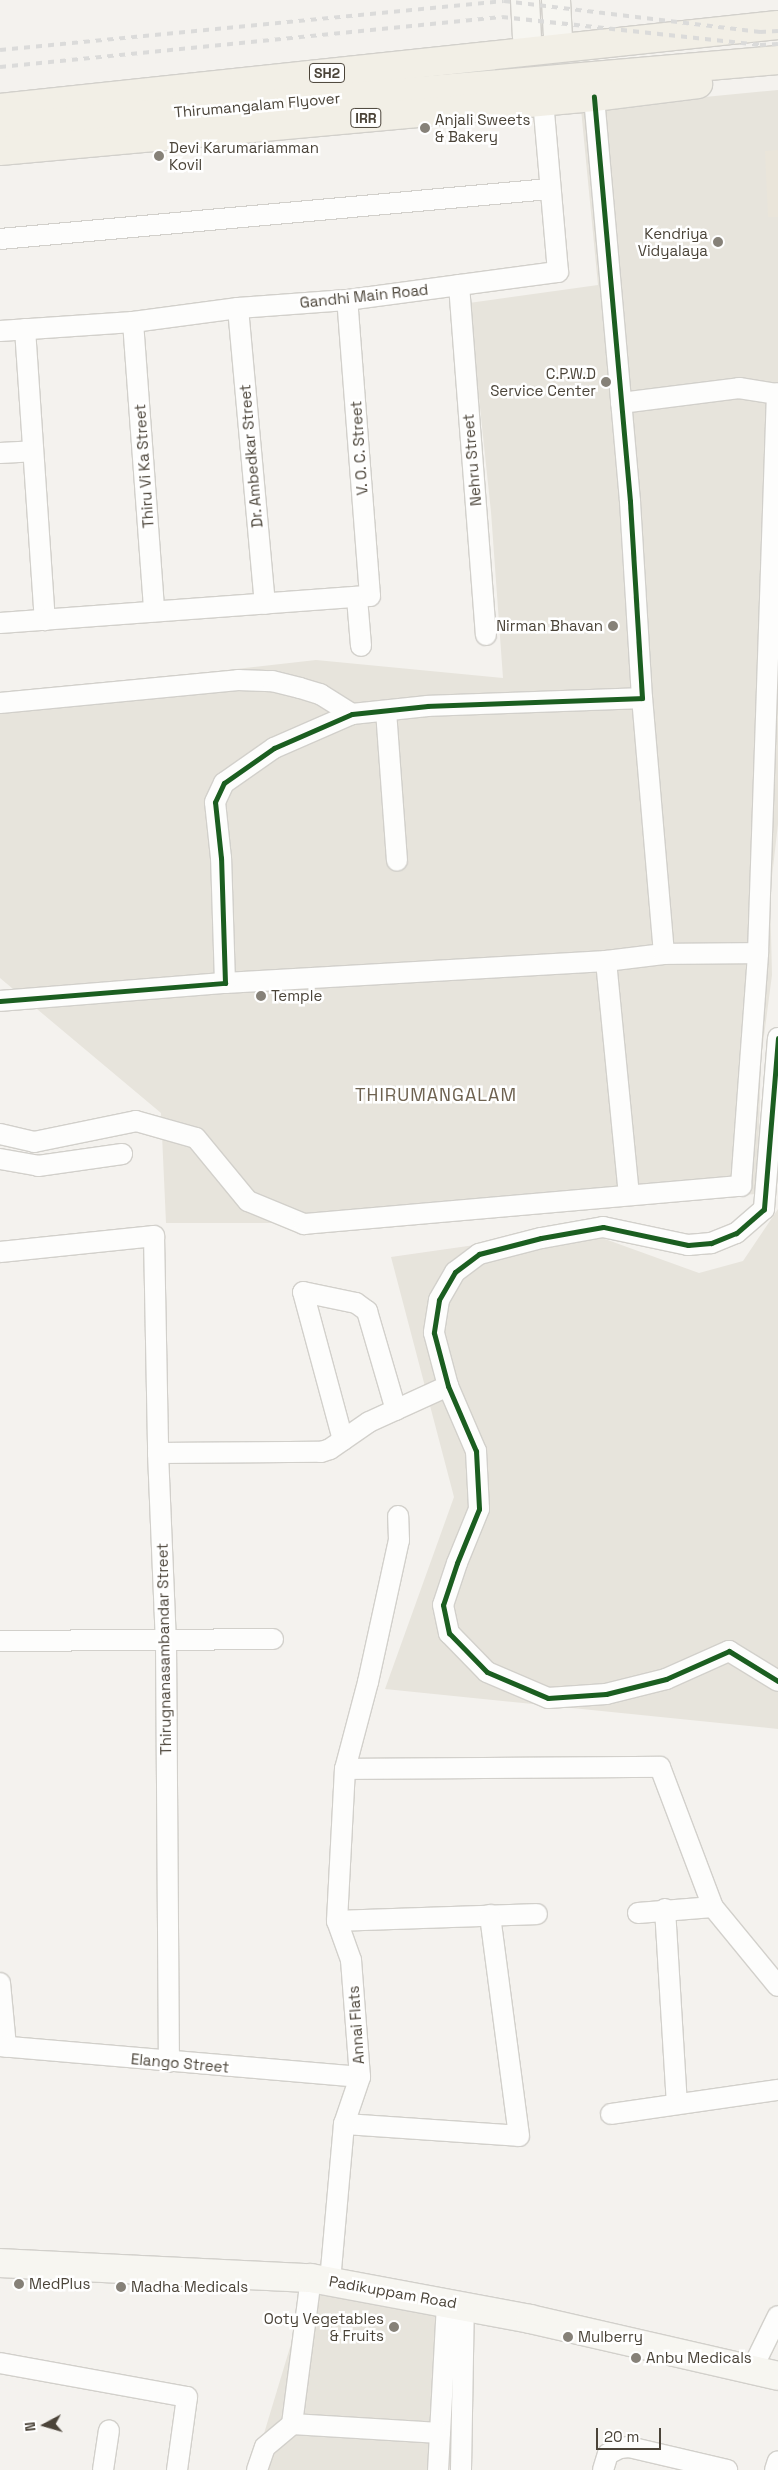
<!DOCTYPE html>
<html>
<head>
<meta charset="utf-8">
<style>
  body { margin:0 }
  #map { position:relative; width:778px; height:2470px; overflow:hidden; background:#f4f2ee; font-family:"Space Grotesk",sans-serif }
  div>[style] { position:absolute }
  .residential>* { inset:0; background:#e7e4dc }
  .education>* { inset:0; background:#eae5da }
  .roads { filter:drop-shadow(1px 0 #d2d0cb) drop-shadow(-1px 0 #d2d0cb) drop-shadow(0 1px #d2d0cb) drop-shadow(0 -1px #d2d0cb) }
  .street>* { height:20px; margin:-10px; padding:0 10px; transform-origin:10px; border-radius:10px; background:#fdfdfc }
  .secondary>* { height:28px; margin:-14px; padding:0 14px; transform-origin:14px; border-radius:14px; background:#f7f6f1 }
  .primary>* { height:28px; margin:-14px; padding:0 14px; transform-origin:14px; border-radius:14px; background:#f2efe6 }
  .rail>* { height:4px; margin-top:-2px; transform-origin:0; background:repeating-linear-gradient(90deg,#dbdbda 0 6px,transparent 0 12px) }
  .cycleway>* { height:5px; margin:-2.5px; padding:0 2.5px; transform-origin:2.5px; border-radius:2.5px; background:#1b5e20 }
  .dots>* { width:14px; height:14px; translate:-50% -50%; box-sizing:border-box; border:2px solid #fff; border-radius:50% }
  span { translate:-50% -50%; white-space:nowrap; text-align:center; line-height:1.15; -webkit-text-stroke:5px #fff; paint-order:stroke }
  .shield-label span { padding:1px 4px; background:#fff; border:1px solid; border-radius:4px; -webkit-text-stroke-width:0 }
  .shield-label { font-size:14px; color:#4b4439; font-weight:700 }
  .street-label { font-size:15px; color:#4b4439 }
  .poi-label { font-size:15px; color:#4b4439 }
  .left { translate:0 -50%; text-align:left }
  .right { translate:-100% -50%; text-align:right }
  .quarter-label { font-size:18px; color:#6e6250; letter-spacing:1px }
  .north { position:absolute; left:20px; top:2400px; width:50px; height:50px; -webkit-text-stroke:4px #fff; paint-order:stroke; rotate:264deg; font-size:14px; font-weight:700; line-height:20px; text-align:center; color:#4b4439 }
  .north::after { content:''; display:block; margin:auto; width:18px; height:22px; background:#4b4439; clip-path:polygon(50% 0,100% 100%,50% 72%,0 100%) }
  .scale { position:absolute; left:596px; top:2428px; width:65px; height:22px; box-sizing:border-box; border:2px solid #4b4439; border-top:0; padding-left:6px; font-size:15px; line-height:18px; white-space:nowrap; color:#4b4439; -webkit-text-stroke:4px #fff; paint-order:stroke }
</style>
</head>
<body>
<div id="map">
  <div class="residential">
    <div style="clip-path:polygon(778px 90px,778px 824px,770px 894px,772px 975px,761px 1059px,757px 1194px,300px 1223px,166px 1223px,161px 1113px,0 978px,0 696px,316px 660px,503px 678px,491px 512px,469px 303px,598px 285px,581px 109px)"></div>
    <div style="clip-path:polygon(778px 1209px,778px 1729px,385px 1689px,454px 1497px,391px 1257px,489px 1243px,591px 1234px,699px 1273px,743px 1261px)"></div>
    <div style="clip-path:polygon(307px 2291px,447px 2302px,445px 2470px,253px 2470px)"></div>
  </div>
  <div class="education">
    <div style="clip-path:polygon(778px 150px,778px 217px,768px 217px,765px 151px)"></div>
  </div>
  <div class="roads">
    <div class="street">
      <div style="left:0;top:239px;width:551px;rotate:-5.2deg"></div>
      <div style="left:459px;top:285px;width:351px;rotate:85.6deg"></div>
      <div style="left:238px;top:308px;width:297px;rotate:84.8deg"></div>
      <div style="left:133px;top:322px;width:290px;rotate:85.8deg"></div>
      <div style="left:25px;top:329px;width:292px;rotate:86.1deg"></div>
      <div style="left:0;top:331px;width:133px;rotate:-3.9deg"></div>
      <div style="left:133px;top:322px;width:106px;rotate:-7.6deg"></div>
      <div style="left:238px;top:308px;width:109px;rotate:-4.2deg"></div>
      <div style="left:347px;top:300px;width:213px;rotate:-7.6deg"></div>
      <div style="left:558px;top:272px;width:171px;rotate:-95deg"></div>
      <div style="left:621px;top:403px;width:119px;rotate:-7.2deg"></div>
      <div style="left:739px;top:388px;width:39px;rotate:9deg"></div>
      <div style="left:0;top:453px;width:33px;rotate:-3deg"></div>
      <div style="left:357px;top:598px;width:48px;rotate:85.2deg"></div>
      <div style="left:0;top:623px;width:371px;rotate:-4.2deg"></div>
      <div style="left:370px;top:596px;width:297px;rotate:-94.4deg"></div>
      <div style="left:0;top:703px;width:239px;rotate:-5.5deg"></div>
      <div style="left:238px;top:680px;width:34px;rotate:2deg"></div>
      <div style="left:272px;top:681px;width:29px;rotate:14deg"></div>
      <div style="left:300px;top:688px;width:21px;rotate:17deg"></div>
      <div style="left:320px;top:694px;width:38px;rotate:32deg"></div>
      <div style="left:386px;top:711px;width:150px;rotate:85.8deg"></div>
      <div style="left:758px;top:953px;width:560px;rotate:-88.06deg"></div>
      <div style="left:606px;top:961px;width:234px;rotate:84.4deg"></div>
      <div style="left:225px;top:983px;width:382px;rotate:-3.3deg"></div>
      <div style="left:606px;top:961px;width:58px;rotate:-6.9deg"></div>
      <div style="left:664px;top:954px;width:257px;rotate:-94.9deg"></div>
      <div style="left:0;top:1001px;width:226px;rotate:-4.6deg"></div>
      <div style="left:225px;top:983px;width:125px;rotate:-91.8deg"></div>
      <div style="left:221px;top:858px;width:56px;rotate:-96.1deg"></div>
      <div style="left:215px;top:802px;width:21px;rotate:-65deg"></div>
      <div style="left:224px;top:783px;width:61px;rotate:-35deg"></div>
      <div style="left:274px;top:748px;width:85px;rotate:-23.6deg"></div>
      <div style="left:352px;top:714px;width:76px;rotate:-6deg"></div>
      <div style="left:428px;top:706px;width:214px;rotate:-2.1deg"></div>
      <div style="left:642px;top:698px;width:197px;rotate:-93.5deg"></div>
      <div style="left:630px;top:501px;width:406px;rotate:-95.1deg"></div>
      <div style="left:778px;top:1038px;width:172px;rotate:94.7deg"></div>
      <div style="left:764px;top:1209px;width:37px;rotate:139deg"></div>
      <div style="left:736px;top:1233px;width:27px;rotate:158deg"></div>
      <div style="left:711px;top:1243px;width:23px;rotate:175deg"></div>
      <div style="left:688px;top:1245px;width:87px;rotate:-168deg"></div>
      <div style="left:603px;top:1227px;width:63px;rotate:169.9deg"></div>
      <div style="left:541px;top:1238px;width:64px;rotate:165.5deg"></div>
      <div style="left:479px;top:1254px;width:30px;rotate:143deg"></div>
      <div style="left:455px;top:1272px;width:32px;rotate:120deg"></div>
      <div style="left:439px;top:1300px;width:33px;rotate:99deg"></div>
      <div style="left:434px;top:1333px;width:55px;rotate:75.2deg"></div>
      <div style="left:448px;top:1386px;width:71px;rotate:66.7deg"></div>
      <div style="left:476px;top:1451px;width:58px;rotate:87deg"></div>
      <div style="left:479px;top:1509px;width:58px;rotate:112.2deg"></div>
      <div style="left:457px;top:1563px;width:44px;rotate:108.4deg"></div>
      <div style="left:443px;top:1605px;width:29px;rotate:78deg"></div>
      <div style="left:449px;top:1633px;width:54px;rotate:45.7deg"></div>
      <div style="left:487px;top:1672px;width:66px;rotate:23.1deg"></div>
      <div style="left:548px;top:1698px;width:58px;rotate:-3.9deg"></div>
      <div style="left:606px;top:1694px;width:62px;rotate:-14deg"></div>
      <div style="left:666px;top:1679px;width:69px;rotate:-24deg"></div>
      <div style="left:729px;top:1651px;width:57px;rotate:31.5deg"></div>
      <div style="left:0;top:1134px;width:35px;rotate:13deg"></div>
      <div style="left:34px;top:1142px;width:104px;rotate:-11.6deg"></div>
      <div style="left:136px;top:1121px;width:62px;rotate:15.8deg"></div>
      <div style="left:196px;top:1138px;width:82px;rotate:50.5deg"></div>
      <div style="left:248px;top:1201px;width:61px;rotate:22.3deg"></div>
      <div style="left:304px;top:1224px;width:439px;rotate:-5deg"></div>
      <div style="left:741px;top:1186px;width:234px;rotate:-85.8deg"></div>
      <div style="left:758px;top:953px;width:94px;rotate:179.4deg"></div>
      <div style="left:0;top:1159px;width:39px;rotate:10deg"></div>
      <div style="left:38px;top:1166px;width:85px;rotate:-8.1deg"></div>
      <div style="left:0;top:1252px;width:155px;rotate:-5.9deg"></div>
      <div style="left:154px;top:1236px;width:217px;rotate:88.9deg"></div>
      <div style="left:158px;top:1453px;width:188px;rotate:87.6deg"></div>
      <div style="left:166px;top:1641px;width:421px;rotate:89.6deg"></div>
      <div style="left:343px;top:1440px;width:153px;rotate:-105.1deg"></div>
      <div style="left:303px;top:1292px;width:54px;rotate:11.7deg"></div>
      <div style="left:356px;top:1303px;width:14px;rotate:36deg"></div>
      <div style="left:367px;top:1311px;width:103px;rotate:73.7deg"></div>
      <div style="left:158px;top:1453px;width:163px;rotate:-0.4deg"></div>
      <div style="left:321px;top:1452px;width:9px;rotate:-18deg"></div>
      <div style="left:330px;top:1449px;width:47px;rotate:-34.7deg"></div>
      <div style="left:369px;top:1422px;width:87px;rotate:-24.5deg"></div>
      <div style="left:0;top:1641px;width:273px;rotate:-0.4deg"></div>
      <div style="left:345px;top:1769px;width:315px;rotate:-0.4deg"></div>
      <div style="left:660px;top:1767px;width:150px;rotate:69.3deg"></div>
      <div style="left:713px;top:1907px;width:102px;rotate:50.6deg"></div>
      <div style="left:665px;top:1909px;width:195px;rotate:86.5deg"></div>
      <div style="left:638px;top:1913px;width:75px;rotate:-4.6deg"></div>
      <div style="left:337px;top:1921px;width:200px;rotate:-2deg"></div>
      <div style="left:0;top:1983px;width:64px;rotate:84.6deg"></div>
      <div style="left:0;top:2046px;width:361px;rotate:4.9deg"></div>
      <div style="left:611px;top:2114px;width:169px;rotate:-8.2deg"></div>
      <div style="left:344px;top:2124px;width:175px;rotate:3.9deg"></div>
      <div style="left:519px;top:2136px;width:223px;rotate:-97.5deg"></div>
      <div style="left:330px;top:2281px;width:158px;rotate:-84.9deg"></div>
      <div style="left:344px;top:2124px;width:50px;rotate:-71.2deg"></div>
      <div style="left:360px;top:2077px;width:117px;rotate:-94.4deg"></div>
      <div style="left:351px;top:1960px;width:41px;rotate:-109.7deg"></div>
      <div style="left:337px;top:1921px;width:152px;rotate:-87deg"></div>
      <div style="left:345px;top:1769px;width:90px;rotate:-75.2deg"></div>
      <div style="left:368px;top:1682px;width:145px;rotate:-77.7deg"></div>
      <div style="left:399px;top:1540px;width:24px;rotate:-92deg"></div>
      <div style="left:0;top:2363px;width:190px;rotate:10.3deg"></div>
      <div style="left:187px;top:2397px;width:74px;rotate:97.8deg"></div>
      <div style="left:751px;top:2371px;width:61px;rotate:-63.9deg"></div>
      <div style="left:292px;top:2424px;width:147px;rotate:-82.6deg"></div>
      <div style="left:440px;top:2433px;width:131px;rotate:-86.9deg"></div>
      <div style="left:103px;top:2470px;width:40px;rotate:-81.5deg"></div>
      <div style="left:257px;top:2470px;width:24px;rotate:-71deg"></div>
      <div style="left:265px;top:2447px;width:35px;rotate:-40deg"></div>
      <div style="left:292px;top:2424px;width:148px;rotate:3.5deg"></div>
      <div style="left:440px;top:2433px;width:37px;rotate:93deg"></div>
      <div style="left:461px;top:2470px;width:165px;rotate:-89deg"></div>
      <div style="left:603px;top:2470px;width:17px;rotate:-73deg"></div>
      <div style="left:608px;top:2454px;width:13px;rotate:-27deg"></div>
      <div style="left:620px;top:2448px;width:9px;rotate:-6deg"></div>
      <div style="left:629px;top:2447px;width:101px;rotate:13.2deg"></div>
      <div style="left:775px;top:2470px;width:9px;rotate:-72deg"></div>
    </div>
    <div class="secondary">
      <div style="left:525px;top:0;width:36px;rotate:87deg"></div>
      <div style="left:556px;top:0;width:33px;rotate:87deg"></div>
      <div style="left:0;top:2263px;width:311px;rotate:2.8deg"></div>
      <div style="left:311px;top:2278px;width:223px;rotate:10.6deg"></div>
      <div style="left:530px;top:2319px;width:254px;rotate:12.9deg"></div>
    </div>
    <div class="primary">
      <div style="left:0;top:108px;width:782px;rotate:-6.09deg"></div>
      <div style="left:0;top:127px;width:781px;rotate:-4.92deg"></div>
      <div style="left:0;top:151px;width:596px;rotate:-5.19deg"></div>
      <div style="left:594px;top:97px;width:105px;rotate:-7.1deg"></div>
    </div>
  </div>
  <div class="rail">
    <div style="left:0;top:50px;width:506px;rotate:-5.55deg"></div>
    <div style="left:504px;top:1px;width:258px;rotate:6.9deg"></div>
    <div style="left:760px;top:32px;width:18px;rotate:-3deg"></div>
    <div style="left:0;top:67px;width:504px;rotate:-5.69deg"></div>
    <div style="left:502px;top:17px;width:260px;rotate:6.2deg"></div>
    <div style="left:760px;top:45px;width:18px;rotate:-3deg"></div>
  </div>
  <div class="cycleway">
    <div style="left:0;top:1001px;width:226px;rotate:-4.6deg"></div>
    <div style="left:225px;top:983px;width:125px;rotate:-91.8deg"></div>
    <div style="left:221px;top:858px;width:56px;rotate:-96.1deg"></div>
    <div style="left:215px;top:802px;width:21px;rotate:-65deg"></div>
    <div style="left:224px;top:783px;width:61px;rotate:-35deg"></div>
    <div style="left:274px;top:748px;width:85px;rotate:-23.6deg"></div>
    <div style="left:352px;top:714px;width:76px;rotate:-6deg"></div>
    <div style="left:428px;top:706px;width:214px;rotate:-2.1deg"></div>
    <div style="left:642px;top:698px;width:197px;rotate:-93.5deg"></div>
    <div style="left:630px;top:501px;width:406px;rotate:-95.1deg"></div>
    <div style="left:778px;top:1038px;width:172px;rotate:94.7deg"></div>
    <div style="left:764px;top:1209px;width:37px;rotate:139deg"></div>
    <div style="left:736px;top:1233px;width:27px;rotate:158deg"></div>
    <div style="left:711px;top:1243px;width:23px;rotate:175deg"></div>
    <div style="left:688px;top:1245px;width:87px;rotate:-168deg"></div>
    <div style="left:603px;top:1227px;width:63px;rotate:169.9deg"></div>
    <div style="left:541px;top:1238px;width:64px;rotate:165.5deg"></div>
    <div style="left:479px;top:1254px;width:30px;rotate:143deg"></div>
    <div style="left:455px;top:1272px;width:32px;rotate:120deg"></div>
    <div style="left:439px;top:1300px;width:33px;rotate:99deg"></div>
    <div style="left:434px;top:1333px;width:55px;rotate:75.2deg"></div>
    <div style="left:448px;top:1386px;width:71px;rotate:66.7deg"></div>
    <div style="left:476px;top:1451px;width:58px;rotate:87deg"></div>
    <div style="left:479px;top:1509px;width:58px;rotate:112.2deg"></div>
    <div style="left:457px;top:1563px;width:44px;rotate:108.4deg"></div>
    <div style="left:443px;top:1605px;width:29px;rotate:78deg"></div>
    <div style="left:449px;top:1633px;width:54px;rotate:45.7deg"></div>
    <div style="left:487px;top:1672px;width:66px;rotate:23.1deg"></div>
    <div style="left:548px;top:1698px;width:58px;rotate:-3.9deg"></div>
    <div style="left:606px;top:1694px;width:62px;rotate:-14deg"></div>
    <div style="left:666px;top:1679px;width:69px;rotate:-24deg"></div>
    <div style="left:729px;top:1651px;width:57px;rotate:31.5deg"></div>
  </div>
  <div class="dots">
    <div style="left:425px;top:128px;background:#868178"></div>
    <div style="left:159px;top:156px;background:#868178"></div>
    <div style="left:718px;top:242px;background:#868178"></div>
    <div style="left:606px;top:382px;background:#868178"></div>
    <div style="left:613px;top:626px;background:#868178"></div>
    <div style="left:261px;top:996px;background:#868178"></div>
    <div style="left:19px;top:2284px;background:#868178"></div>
    <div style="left:121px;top:2287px;background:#868178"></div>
    <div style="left:394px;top:2327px;background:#868178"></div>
    <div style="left:568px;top:2337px;background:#868178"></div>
    <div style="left:636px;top:2358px;background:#868178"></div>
  </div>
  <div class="shield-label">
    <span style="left:327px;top:73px">SH2</span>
    <span style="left:366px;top:118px">IRR</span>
  </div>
  <div class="street-label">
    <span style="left:257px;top:105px;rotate:-5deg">Thirumangalam Flyover</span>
    <span style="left:364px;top:296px;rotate:-6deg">Gandhi Main Road</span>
    <span style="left:359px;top:448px;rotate:-94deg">V. O. C. Street</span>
    <span style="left:251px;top:456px;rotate:-95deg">Dr. Ambedkar Street</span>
    <span style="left:472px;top:460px;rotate:-95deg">Nehru Street</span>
    <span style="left:144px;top:466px;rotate:-94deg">Thiru Vi Ka Street</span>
    <span style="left:164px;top:1649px;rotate:-91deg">Thirugnanasambandar Street</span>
    <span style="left:356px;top:2025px;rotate:-94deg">Annai Flats</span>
    <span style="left:180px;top:2063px;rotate:5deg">Elango Street</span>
    <span style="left:393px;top:2292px;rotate:10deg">Padikuppam Road</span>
  </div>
  <div class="poi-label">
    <span class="left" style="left:435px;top:128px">Anjali Sweets<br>&amp; Bakery</span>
    <span class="left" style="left:169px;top:156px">Devi Karumariamman<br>Kovil</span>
    <span class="right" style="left:708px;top:242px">Kendriya<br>Vidyalaya</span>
    <span class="right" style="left:596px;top:382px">C.P.W.D<br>Service Center</span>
    <span class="right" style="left:603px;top:626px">Nirman Bhavan</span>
    <span class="left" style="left:271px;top:996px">Temple</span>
    <span class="left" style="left:29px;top:2284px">MedPlus</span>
    <span class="left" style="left:131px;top:2287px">Madha Medicals</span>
    <span class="right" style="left:384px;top:2327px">Ooty Vegetables<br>&amp; Fruits</span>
    <span class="left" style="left:578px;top:2337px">Mulberry</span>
    <span class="left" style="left:646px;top:2358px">Anbu Medicals</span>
  </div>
  <div class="quarter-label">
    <span style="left:436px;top:1095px">THIRUMANGALAM</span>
  </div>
  <div class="north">N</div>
  <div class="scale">20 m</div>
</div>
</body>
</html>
